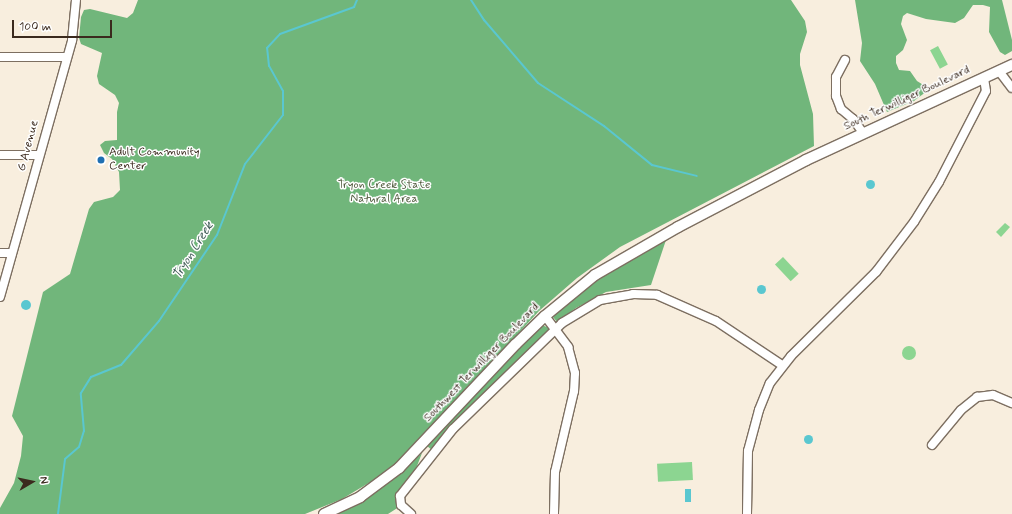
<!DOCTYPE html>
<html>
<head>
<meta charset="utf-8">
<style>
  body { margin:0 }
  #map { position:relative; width:1012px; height:514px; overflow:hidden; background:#f8eede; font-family:Mynerve,sans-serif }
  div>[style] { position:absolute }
  .green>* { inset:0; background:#8cd591; transform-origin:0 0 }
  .round { border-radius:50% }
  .forest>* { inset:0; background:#71b67b }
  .water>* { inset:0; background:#5ac7d0; transform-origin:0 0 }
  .stream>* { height:2px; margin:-1px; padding:0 1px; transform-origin:1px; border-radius:1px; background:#5ac7d0 }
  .roads { filter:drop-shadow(1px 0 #7d6f61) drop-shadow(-1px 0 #7d6f61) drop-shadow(0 1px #7d6f61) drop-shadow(0 -1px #7d6f61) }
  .minor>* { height:8px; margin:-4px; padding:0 4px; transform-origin:4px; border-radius:4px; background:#fff }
  .major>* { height:10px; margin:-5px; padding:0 5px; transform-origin:5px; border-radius:5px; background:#fff }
  .dots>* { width:11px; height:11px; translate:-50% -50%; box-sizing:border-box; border:2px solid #fff; border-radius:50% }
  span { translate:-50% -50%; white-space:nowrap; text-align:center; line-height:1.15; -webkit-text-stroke:3px #fff; paint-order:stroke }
  .street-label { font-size:12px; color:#3b2a1e }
  .poi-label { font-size:12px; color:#3b2a1e }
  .left { translate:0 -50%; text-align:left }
  .park-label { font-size:12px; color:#535d40 }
  .water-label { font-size:13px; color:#46615c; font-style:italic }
  .north { position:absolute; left:12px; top:462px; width:40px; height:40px; -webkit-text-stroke:3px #fff; paint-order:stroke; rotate:81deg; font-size:11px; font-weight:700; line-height:16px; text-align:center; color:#3b2a1e }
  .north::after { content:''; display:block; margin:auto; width:14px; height:18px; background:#3b2a1e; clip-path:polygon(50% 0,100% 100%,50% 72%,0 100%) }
  .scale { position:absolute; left:12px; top:20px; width:100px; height:18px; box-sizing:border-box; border:2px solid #3b2a1e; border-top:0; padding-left:5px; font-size:12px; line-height:14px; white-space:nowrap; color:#3b2a1e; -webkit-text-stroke:3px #fff; paint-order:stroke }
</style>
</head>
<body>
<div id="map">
  <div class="green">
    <div style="left:938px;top:46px;width:21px;height:9px;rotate:62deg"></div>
    <div style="clip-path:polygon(1005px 223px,1010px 227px,1001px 237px,996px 232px)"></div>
    <div style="left:783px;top:257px;width:23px;height:11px;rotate:47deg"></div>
    <div class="round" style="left:902px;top:346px;width:14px;height:14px"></div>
    <div style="left:692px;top:462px;width:18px;height:35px;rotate:87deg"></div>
  </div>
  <div class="forest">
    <div style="clip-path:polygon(138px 0,791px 0,805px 21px,807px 32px,800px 54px,800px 65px,813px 114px,814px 146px,620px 247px,577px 278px,539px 311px,406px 455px,387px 472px,342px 499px,305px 514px,0 514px,0 508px,14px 483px,21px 456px,23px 436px,12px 416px,43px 292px,70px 274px,89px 209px,94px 202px,113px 197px,120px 190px,119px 172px,112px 159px,104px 153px,100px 145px,105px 141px,117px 140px,117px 112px,119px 103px,115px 95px,99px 84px,97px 76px,102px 53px,81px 44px,79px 38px,81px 17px,84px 10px,90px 9px,127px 18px,133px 13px)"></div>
    <div style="clip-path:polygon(855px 0,1002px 0,1012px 40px,1012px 51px,1005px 55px,1000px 52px,989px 32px,990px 7px,983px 5px,973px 5px,964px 18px,955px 23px,926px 19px,907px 13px,903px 16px,901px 24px,907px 40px,903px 50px,896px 56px,896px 63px,899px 70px,910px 71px,917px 81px,925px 86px,927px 91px,914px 101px,887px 112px,875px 84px,860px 61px,862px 43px)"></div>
    <div style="clip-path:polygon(667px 237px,651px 285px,606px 292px,576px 308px,557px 322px,553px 317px,552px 314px,606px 272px)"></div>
    <div style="clip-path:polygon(540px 324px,551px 329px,432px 450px,427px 446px)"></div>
    <div style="clip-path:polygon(422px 453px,402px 505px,388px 514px,334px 514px,406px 467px)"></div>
  </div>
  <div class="water">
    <div class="round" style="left:865.5px;top:179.5px;width:9px;height:9px"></div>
    <div class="round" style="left:756.5px;top:284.5px;width:9px;height:9px"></div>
    <div class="round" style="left:21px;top:300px;width:10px;height:10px"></div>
    <div class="round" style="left:803.5px;top:434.5px;width:9px;height:9px"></div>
    <div style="left:685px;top:489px;width:6px;height:13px"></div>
  </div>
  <div class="stream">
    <div style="left:471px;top:0;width:24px;rotate:57deg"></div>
    <div style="left:484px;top:20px;width:83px;rotate:49.4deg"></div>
    <div style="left:538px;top:83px;width:79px;rotate:33.1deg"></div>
    <div style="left:604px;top:126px;width:62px;rotate:39.1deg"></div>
    <div style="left:652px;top:165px;width:46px;rotate:13.7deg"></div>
    <div style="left:58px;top:514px;width:55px;rotate:-82.7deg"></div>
    <div style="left:65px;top:459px;width:18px;rotate:-41deg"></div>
    <div style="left:79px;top:447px;width:17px;rotate:-73deg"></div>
    <div style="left:84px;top:431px;width:38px;rotate:-95deg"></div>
    <div style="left:81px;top:393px;width:19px;rotate:-58deg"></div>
    <div style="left:91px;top:377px;width:32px;rotate:-22deg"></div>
    <div style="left:121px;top:365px;width:58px;rotate:-49.2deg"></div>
    <div style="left:159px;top:321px;width:104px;rotate:-56deg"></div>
    <div style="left:217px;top:235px;width:76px;rotate:-68.5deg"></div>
    <div style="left:245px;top:164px;width:62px;rotate:-52.2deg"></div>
    <div style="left:283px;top:115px;width:24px;rotate:-90deg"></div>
    <div style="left:283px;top:91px;width:29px;rotate:-119deg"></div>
    <div style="left:269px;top:66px;width:18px;rotate:-96deg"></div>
    <div style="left:267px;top:48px;width:19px;rotate:-47deg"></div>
    <div style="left:280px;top:34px;width:79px;rotate:-20deg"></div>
    <div style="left:354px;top:7px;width:8px;rotate:-67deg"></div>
  </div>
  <div class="roads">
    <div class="minor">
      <div style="left:0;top:57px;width:66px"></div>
      <div style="left:845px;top:60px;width:19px;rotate:118deg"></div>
      <div style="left:836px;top:77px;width:19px;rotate:90deg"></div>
      <div style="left:836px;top:96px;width:14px;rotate:69deg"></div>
      <div style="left:841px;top:109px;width:16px;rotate:40deg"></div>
      <div style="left:853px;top:119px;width:17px;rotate:54deg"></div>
      <div style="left:999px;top:71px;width:21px;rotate:53deg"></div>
      <div style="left:0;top:155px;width:39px"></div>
      <div style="left:0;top:253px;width:12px"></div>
      <div style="left:0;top:297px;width:267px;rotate:-74.3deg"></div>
      <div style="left:72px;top:40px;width:40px;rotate:-84.3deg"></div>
      <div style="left:545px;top:316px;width:39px;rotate:53deg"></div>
      <div style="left:568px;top:347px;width:27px;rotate:75deg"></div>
      <div style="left:575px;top:373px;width:18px;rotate:93deg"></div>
      <div style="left:574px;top:391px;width:83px;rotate:103.2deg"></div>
      <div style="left:555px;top:472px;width:42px;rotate:91.4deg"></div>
      <div style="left:932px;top:445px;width:45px;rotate:-50.4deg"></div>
      <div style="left:961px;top:410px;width:21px;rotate:-39deg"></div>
      <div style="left:977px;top:397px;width:16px;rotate:-7deg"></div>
      <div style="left:993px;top:395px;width:21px;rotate:23deg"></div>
      <div style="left:411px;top:514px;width:13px;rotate:-138deg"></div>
      <div style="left:401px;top:505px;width:9px;rotate:-96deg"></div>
      <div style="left:400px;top:496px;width:85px;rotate:-51.7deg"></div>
      <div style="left:453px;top:429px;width:152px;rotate:-44.2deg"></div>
      <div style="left:562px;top:323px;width:44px;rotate:-31.2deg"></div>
      <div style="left:600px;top:300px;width:34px;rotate:-10deg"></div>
      <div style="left:633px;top:294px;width:24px;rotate:2deg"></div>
      <div style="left:657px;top:295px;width:64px;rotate:23.8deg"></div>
      <div style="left:716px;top:321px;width:79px;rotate:33.7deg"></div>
      <div style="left:747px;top:514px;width:63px;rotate:-89.1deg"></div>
      <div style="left:748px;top:451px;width:42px;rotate:-75deg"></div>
      <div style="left:759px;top:410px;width:29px;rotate:-68deg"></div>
      <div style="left:770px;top:383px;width:34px;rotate:-52deg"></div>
      <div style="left:791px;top:356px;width:120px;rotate:-44.7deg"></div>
      <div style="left:876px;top:272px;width:63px;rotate:-52.8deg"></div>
      <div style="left:914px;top:222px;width:47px;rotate:-58deg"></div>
      <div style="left:939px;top:182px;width:102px;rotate:-62.7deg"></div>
      <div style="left:986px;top:91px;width:13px;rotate:-99deg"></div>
    </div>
    <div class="major">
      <div style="left:324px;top:514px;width:40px;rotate:-25deg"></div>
      <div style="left:360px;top:497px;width:49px;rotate:-36.6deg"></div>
      <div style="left:399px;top:468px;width:170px;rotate:-46.7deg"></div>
      <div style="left:516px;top:344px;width:40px;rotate:-44deg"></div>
      <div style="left:545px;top:316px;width:65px;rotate:-39.4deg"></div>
      <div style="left:595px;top:275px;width:96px;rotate:-30deg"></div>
      <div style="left:678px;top:227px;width:144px;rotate:-27.6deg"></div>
      <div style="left:806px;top:160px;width:227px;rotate:-24.8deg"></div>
    </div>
  </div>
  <div class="dots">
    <div style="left:101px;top:160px;background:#1f6fb2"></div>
  </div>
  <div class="street-label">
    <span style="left:907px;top:99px;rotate:-25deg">South Terwilliger Boulevard</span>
    <span style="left:29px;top:146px;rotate:-75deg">G Avenue</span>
    <span style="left:482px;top:363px;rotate:-46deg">Southwest Terwilliger Boulevard</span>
  </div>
  <div class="poi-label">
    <span class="left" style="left:109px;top:160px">Adult Community<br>Center</span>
  </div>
  <div class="park-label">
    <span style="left:384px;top:193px">Tryon Creek State<br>Natural Area</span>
  </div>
  <div class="water-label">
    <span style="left:194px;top:251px;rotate:-58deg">Tryon Creek</span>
  </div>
  <div class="north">N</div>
  <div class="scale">100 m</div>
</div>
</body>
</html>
